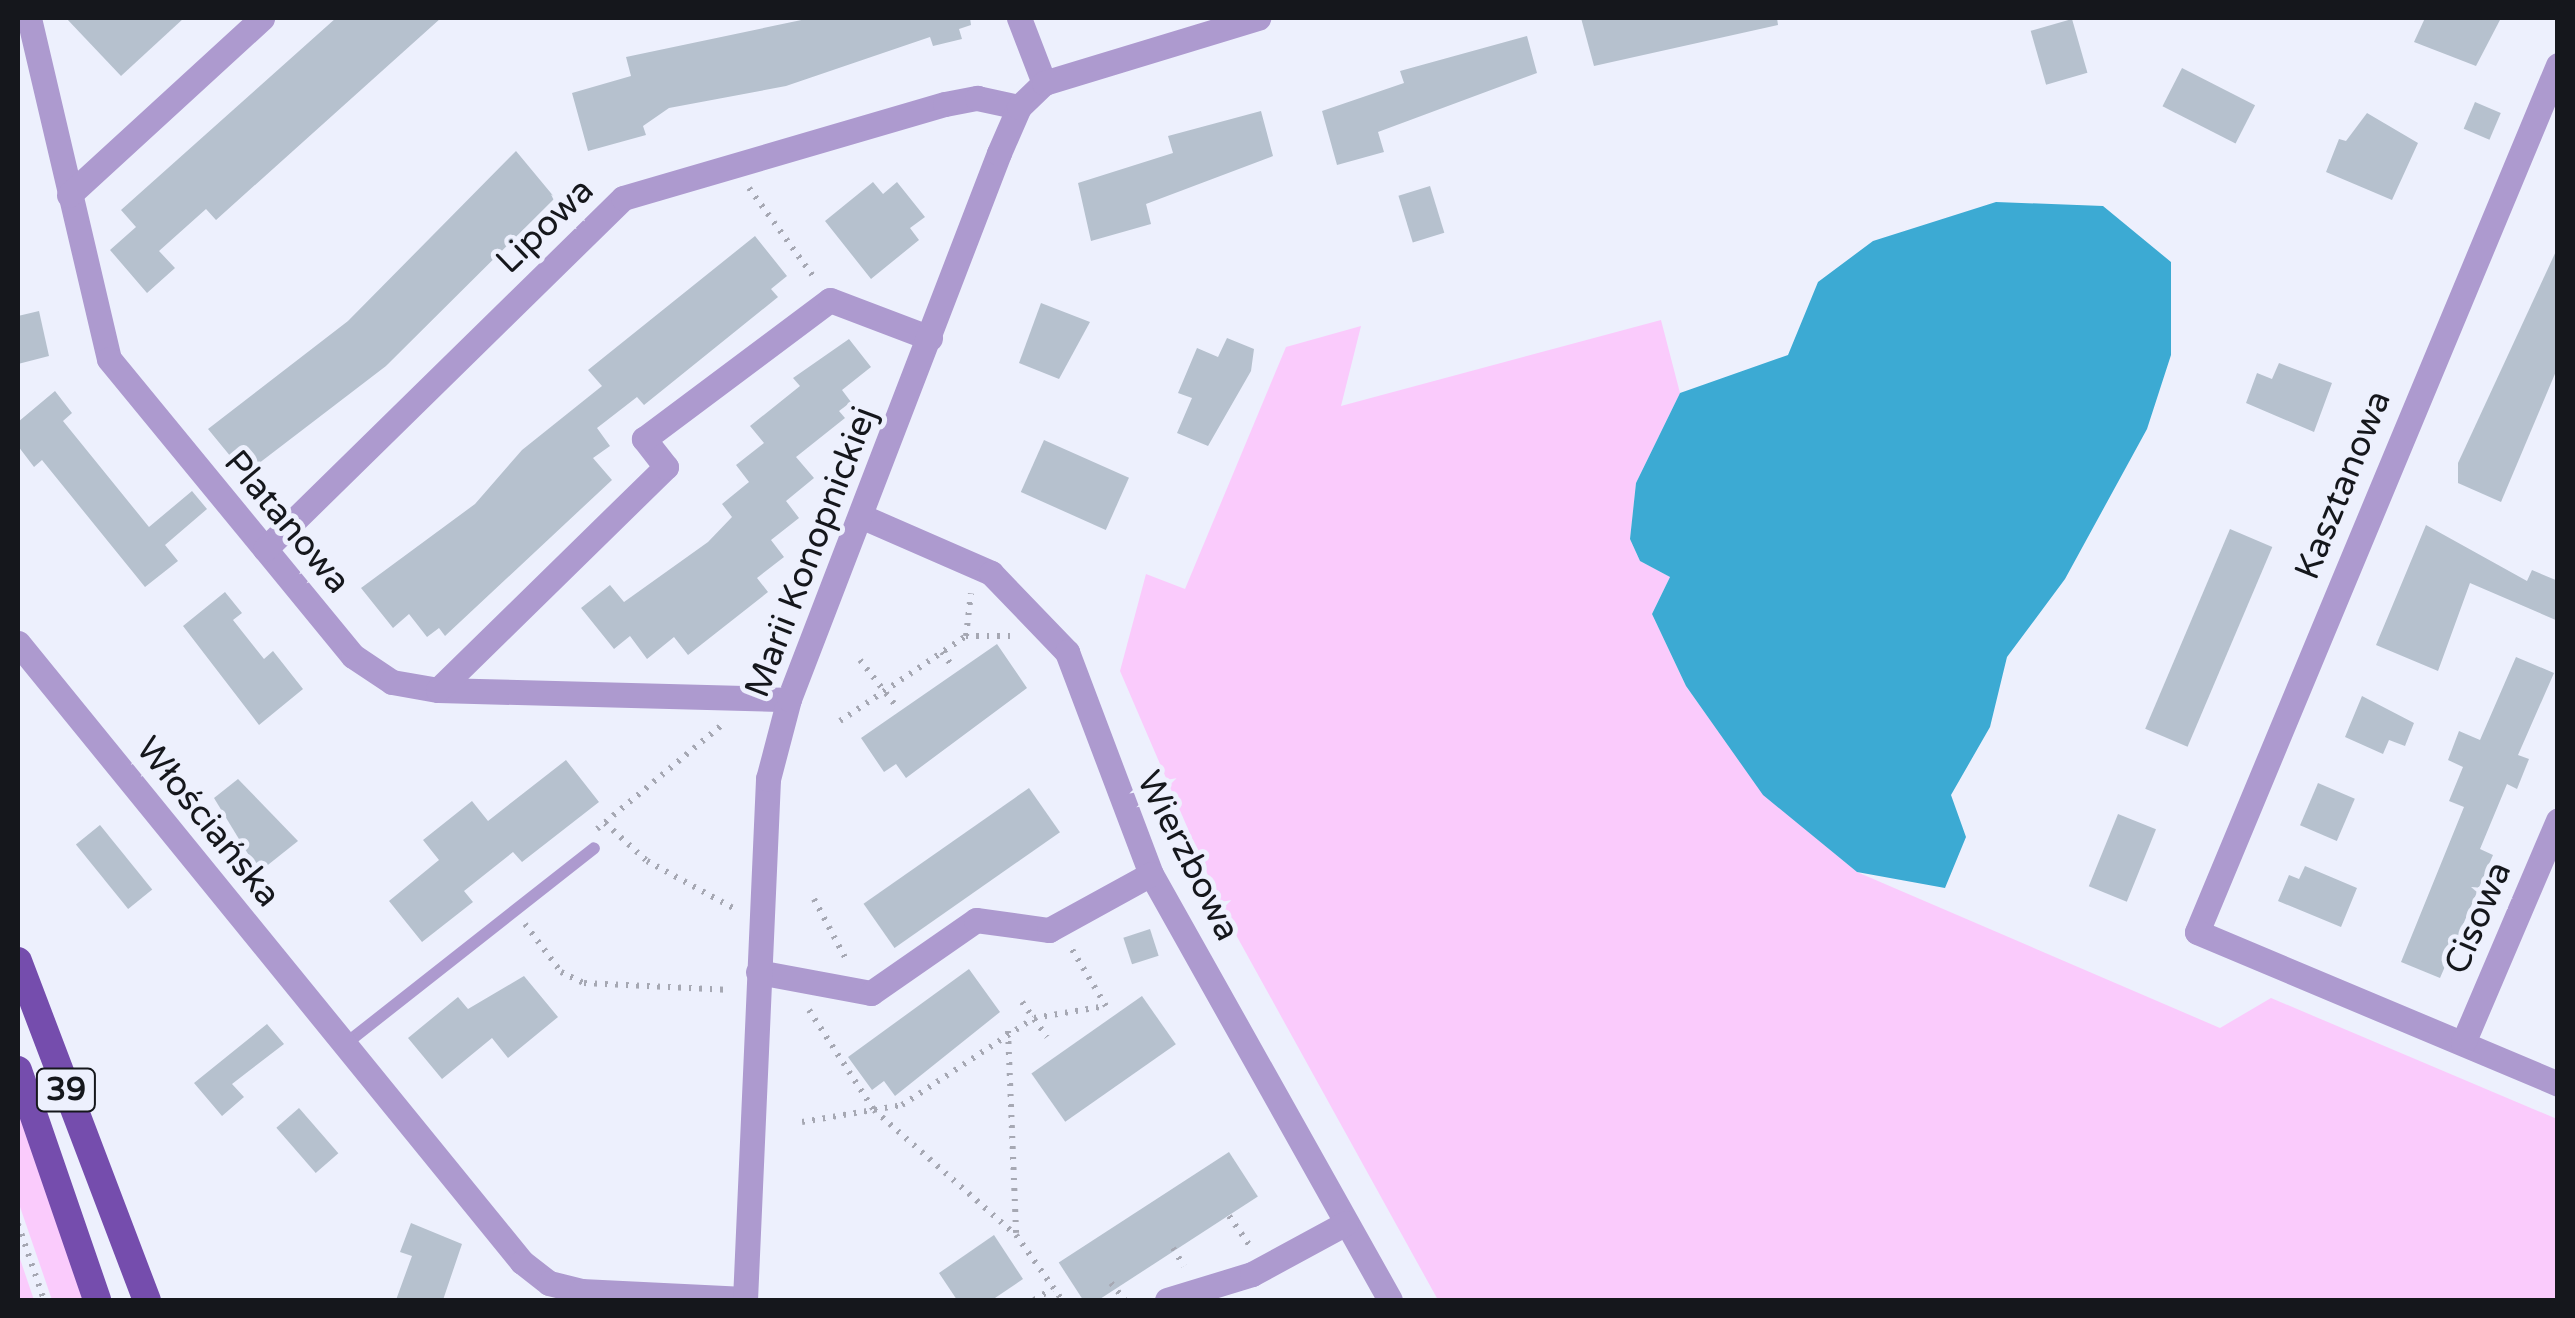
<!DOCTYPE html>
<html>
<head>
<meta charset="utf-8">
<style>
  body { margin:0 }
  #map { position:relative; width:2575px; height:1318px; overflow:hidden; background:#edf0fd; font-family:"Varela Round",sans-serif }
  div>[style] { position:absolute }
  .green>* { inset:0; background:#facbfc }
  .water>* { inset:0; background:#3caad3 }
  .building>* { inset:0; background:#b6c1ce; transform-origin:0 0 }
  .path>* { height:6px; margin-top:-3px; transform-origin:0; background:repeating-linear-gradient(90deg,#a6a8b3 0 2.5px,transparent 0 10.5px) }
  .service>* { height:12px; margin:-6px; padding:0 6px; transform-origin:6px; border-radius:6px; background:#ad9acf }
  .minor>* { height:25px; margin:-12.5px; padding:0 12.5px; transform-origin:12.5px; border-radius:12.5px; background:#ad9acf }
  .primary>* { height:28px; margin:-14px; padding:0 14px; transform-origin:14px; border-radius:14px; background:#754dad }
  span { translate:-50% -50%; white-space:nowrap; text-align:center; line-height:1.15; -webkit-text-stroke:10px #edf0fd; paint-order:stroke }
  .shield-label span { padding:2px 8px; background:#edf0fd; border:2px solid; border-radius:8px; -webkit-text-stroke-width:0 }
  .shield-label { font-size:32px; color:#15171c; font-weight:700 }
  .street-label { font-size:35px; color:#15171c }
  .frame { position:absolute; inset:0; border:20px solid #15171c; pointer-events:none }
</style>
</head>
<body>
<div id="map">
  <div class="green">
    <div style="clip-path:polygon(1661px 320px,1680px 393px,1636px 483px,1630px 539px,1640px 561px,1670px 577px,1652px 614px,1686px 686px,1763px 794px,1857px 872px,2220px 1028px,2271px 998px,2557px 1119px,2557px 1300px,1438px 1300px,1225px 915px,1120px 671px,1146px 574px,1185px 589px,1286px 347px,1361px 326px,1341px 406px)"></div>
    <div style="clip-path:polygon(18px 1101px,86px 1300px,52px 1300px,18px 1201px)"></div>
    <div style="clip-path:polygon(18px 1253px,34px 1300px,18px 1300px)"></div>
  </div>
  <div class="water">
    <div style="clip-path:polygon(1996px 202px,2103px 206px,2171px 262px,2171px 355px,2147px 429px,2065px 579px,2007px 657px,1990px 727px,1951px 795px,1966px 837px,1945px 888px,1857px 872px,1763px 795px,1686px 686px,1652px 614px,1670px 577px,1640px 561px,1630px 539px,1636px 483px,1680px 393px,1788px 355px,1818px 282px,1873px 241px)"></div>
  </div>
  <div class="building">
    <div style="clip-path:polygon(66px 18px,184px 18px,121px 76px)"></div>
    <div style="clip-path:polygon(336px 18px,441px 18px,216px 220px,206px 209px,159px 251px,175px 268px,147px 293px,110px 250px,136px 227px,121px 210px)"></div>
    <div style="clip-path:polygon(811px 18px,970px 18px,971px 25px,959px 29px,962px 39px,933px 46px,930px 37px,786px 86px,669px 108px,643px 126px,646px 135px,588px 151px,572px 93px,631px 76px,626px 57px)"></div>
    <div style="clip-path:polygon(1581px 18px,1777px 18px,1778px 25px,1594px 66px)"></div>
    <div style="clip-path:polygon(2425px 18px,2501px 18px,2476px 66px,2414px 42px)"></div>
    <div style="left:2072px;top:19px;width:56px;height:43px;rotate:74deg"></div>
    <div style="clip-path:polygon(1527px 36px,1537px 73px,1378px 132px,1384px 152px,1337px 165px,1322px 111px,1404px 83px,1400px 71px)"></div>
    <div style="left:2182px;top:68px;width:82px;height:43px;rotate:27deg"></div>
    <div style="left:2475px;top:102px;width:28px;height:29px;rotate:23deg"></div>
    <div style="clip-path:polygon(1261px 111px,1273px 156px,1146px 204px,1151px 224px,1091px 241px,1078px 183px,1173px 153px,1168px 136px)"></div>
    <div style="clip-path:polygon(2367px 113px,2418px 143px,2392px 200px,2326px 172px,2339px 139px,2346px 141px)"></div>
    <div style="clip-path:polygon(516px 151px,555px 198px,386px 366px,245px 474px,208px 429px,348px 321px)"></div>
    <div style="clip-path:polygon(873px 182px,883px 194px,897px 182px,925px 217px,910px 228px,919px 240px,871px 279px,825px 221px)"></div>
    <div style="left:1430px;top:186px;width:49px;height:33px;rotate:73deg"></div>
    <div style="clip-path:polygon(755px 236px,787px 276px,771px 289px,778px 297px,644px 405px,637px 397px,597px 428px,610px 446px,593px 458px,612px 480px,445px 636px,439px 628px,427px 637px,409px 614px,393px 628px,361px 588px,475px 504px,522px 450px,602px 386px,588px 370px)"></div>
    <div style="clip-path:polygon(2557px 249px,2557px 369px,2501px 502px,2458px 483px,2458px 463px)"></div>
    <div style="clip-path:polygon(1041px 303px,1090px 322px,1059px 379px,1019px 363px)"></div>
    <div style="clip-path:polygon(39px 311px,49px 356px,18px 364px,18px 316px)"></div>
    <div style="clip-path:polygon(1227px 338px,1254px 349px,1251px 371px,1208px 446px,1177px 433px,1192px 398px,1178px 393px,1197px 348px,1218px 357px)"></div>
    <div style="clip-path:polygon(849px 339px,871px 367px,842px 390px,851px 402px,839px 411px,845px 418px,796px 457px,814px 478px,786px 501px,799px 518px,771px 540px,784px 557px,757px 578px,768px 592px,688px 655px,674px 637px,647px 659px,630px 636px,614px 649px,581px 608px,610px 585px,624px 602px,708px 542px,732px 517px,722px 504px,749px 482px,736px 465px,764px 443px,750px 426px,800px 386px,793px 378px)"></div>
    <div style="clip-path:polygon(2279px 363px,2332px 383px,2314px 432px,2246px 403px,2257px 373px,2272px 379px)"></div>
    <div style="clip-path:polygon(55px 391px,72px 413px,63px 421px,149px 527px,192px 491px,207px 509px,165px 545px,178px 561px,145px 587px,42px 460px,34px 467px,18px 446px,18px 422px)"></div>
    <div style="left:1044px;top:440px;width:93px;height:57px;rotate:24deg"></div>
    <div style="clip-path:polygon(2426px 525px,2527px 581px,2532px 570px,2558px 581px,2558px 621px,2470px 583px,2438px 671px,2376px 645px)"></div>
    <div style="left:2230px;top:529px;width:46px;height:217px;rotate:23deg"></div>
    <div style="clip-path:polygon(225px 592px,242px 613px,233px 620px,264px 659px,273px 651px,303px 689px,259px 725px,183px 626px)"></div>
    <div style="clip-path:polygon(997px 644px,1027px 688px,906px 778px,896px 764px,884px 772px,861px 738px)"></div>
    <div style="clip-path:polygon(2516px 657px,2554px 673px,2518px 755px,2529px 759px,2517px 789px,2507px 784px,2480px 849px,2493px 855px,2440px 978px,2401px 962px,2464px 807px,2449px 801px,2463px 767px,2448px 760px,2459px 731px,2480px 740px)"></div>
    <div style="clip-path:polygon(2362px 696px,2414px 723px,2405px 746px,2389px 740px,2383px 754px,2345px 737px)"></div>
    <div style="clip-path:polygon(566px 760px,599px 802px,522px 862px,513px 852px,464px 891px,473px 902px,422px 942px,389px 901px,439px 860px,423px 840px,472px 801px,488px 821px)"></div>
    <div style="clip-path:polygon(238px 779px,298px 841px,259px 872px,214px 798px)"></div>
    <div style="left:2318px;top:783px;width:40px;height:46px;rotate:23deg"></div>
    <div style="left:1029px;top:788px;width:54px;height:202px;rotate:55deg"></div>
    <div style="left:2118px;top:814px;width:41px;height:78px;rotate:22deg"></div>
    <div style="left:100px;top:825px;width:83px;height:31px;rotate:51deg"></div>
    <div style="clip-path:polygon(2305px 866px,2357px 888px,2341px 927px,2278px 901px,2289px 875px,2299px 879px)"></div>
    <div style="left:1150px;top:929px;width:28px;height:28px;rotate:72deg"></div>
    <div style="clip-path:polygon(969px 969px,1000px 1012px,895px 1096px,884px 1081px,872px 1090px,848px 1057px)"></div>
    <div style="clip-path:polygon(524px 976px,558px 1017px,508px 1058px,492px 1038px,442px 1079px,408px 1038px,458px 997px,468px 1009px)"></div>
    <div style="left:1142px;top:996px;width:59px;height:135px;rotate:55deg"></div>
    <div style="clip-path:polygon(267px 1024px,284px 1044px,232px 1084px,244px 1097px,222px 1116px,194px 1083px)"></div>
    <div style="left:299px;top:1108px;width:60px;height:30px;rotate:49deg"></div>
    <div style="left:1229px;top:1152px;width:53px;height:203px;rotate:57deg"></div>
    <div style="clip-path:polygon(411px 1223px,462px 1244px,443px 1300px,396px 1300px,412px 1256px,400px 1252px)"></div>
    <div style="clip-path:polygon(994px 1235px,1023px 1279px,992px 1300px,957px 1300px,939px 1273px)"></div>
  </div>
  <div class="path">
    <div style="left:749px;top:188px;width:112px;rotate:54deg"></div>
    <div style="left:966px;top:636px;width:43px;rotate:-83.4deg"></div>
    <div style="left:942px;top:652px;width:19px;rotate:54deg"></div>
    <div style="left:860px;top:660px;width:58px;rotate:52deg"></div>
    <div style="left:840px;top:721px;width:152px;rotate:-34deg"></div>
    <div style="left:966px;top:636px;width:47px"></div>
    <div style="left:605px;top:823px;width:57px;rotate:42.1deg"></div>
    <div style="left:647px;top:861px;width:102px;rotate:28.6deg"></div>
    <div style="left:597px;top:829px;width:163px;rotate:-39.8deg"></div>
    <div style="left:814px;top:899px;width:70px;rotate:62deg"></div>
    <div style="left:525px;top:924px;width:60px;rotate:53.1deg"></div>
    <div style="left:561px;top:972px;width:25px;rotate:26deg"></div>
    <div style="left:584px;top:983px;width:147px;rotate:2.7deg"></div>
    <div style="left:1022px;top:1002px;width:43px;rotate:54.5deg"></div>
    <div style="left:809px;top:1010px;width:119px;rotate:57deg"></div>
    <div style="left:874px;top:1110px;width:189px;rotate:41.4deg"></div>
    <div style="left:1016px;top:1235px;width:80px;rotate:54.7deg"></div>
    <div style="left:1008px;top:1031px;width:202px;rotate:87.7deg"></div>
    <div style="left:802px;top:1122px;width:101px;rotate:-9.6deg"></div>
    <div style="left:902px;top:1105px;width:158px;rotate:-33.4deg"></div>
    <div style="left:1034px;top:1018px;width:73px;rotate:-9.5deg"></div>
    <div style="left:1106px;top:1006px;width:70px;rotate:-121deg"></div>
    <div style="left:1229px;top:1216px;width:37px;rotate:55deg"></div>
    <div style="left:18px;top:1224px;width:80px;rotate:71.1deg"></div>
    <div style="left:1173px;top:1248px;width:21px;rotate:59deg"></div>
    <div style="left:1111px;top:1283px;width:22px;rotate:51deg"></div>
    <div style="left:1034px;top:1300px;width:21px;rotate:-31deg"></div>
  </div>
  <div class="service">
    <div style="left:344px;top:1045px;width:318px;rotate:-38.2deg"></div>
  </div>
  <div class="minor">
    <div style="left:29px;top:18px;width:350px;rotate:76.8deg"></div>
    <div style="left:109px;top:359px;width:384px;rotate:50.6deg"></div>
    <div style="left:353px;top:656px;width:47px;rotate:33.7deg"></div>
    <div style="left:392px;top:682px;width:47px;rotate:9.9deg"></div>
    <div style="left:438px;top:690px;width:351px;rotate:1.5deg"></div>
    <div style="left:1019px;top:18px;width:70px;rotate:69deg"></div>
    <div style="left:2558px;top:65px;width:939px;rotate:112.61deg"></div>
    <div style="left:2197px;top:932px;width:392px;rotate:22.8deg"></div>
    <div style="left:69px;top:195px;width:262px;rotate:-42.5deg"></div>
    <div style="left:863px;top:517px;width:140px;rotate:23.6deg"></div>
    <div style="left:991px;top:573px;width:110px;rotate:46.1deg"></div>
    <div style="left:1067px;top:652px;width:237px;rotate:69.3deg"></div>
    <div style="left:1151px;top:874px;width:488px;rotate:60.7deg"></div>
    <div style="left:265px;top:549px;width:501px;rotate:-44.43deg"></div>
    <div style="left:623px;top:198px;width:335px;rotate:-16.3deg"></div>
    <div style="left:945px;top:104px;width:33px;rotate:-11deg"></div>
    <div style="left:977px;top:98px;width:43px;rotate:12.1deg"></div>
    <div style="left:18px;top:643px;width:798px;rotate:50.85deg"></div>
    <div style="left:522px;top:1262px;width:34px;rotate:38deg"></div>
    <div style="left:549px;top:1283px;width:33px;rotate:14deg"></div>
    <div style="left:581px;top:1291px;width:164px;rotate:2.8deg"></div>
    <div style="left:438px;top:690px;width:319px;rotate:-44.4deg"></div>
    <div style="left:666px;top:467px;width:36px;rotate:-128deg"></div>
    <div style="left:644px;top:439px;width:232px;rotate:-36.8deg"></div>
    <div style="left:830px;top:300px;width:107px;rotate:20.8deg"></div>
    <div style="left:758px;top:972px;width:115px;rotate:10.5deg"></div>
    <div style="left:871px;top:993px;width:128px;rotate:-34.8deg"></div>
    <div style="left:976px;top:920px;width:74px;rotate:7.8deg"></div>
    <div style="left:1049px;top:930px;width:116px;rotate:-28.8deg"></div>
    <div style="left:2463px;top:1043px;width:242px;rotate:-66.9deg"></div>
    <div style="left:745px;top:1300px;width:522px;rotate:-87.47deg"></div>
    <div style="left:768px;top:779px;width:83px;rotate:-75.3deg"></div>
    <div style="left:789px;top:699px;width:585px;rotate:-68.96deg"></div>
    <div style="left:999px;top:153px;width:50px;rotate:-66.5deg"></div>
    <div style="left:1019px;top:107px;width:35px;rotate:-44deg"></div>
    <div style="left:1044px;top:83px;width:224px;rotate:-16.9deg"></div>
    <div style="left:1167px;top:1300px;width:89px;rotate:-17deg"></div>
    <div style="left:1252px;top:1274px;width:107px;rotate:-28.5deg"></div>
  </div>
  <div class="primary">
    <div style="left:18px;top:961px;width:363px;rotate:69.2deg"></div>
    <div style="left:18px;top:1070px;width:243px;rotate:71deg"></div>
  </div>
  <div class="shield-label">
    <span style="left:66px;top:1090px">39</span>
  </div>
  <div class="street-label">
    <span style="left:545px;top:226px;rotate:-44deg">Lipowa</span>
    <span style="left:2343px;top:485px;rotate:-68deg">Kasztanowa</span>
    <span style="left:287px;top:522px;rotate:50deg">Platanowa</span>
    <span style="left:811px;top:552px;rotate:-69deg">Marii Konopnickiej</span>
    <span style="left:208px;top:822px;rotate:51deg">Włościańska</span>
    <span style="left:1188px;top:856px;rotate:63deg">Wierzbowa</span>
    <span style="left:2478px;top:918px;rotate:-67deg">Cisowa</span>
  </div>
  <div class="frame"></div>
</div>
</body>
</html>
